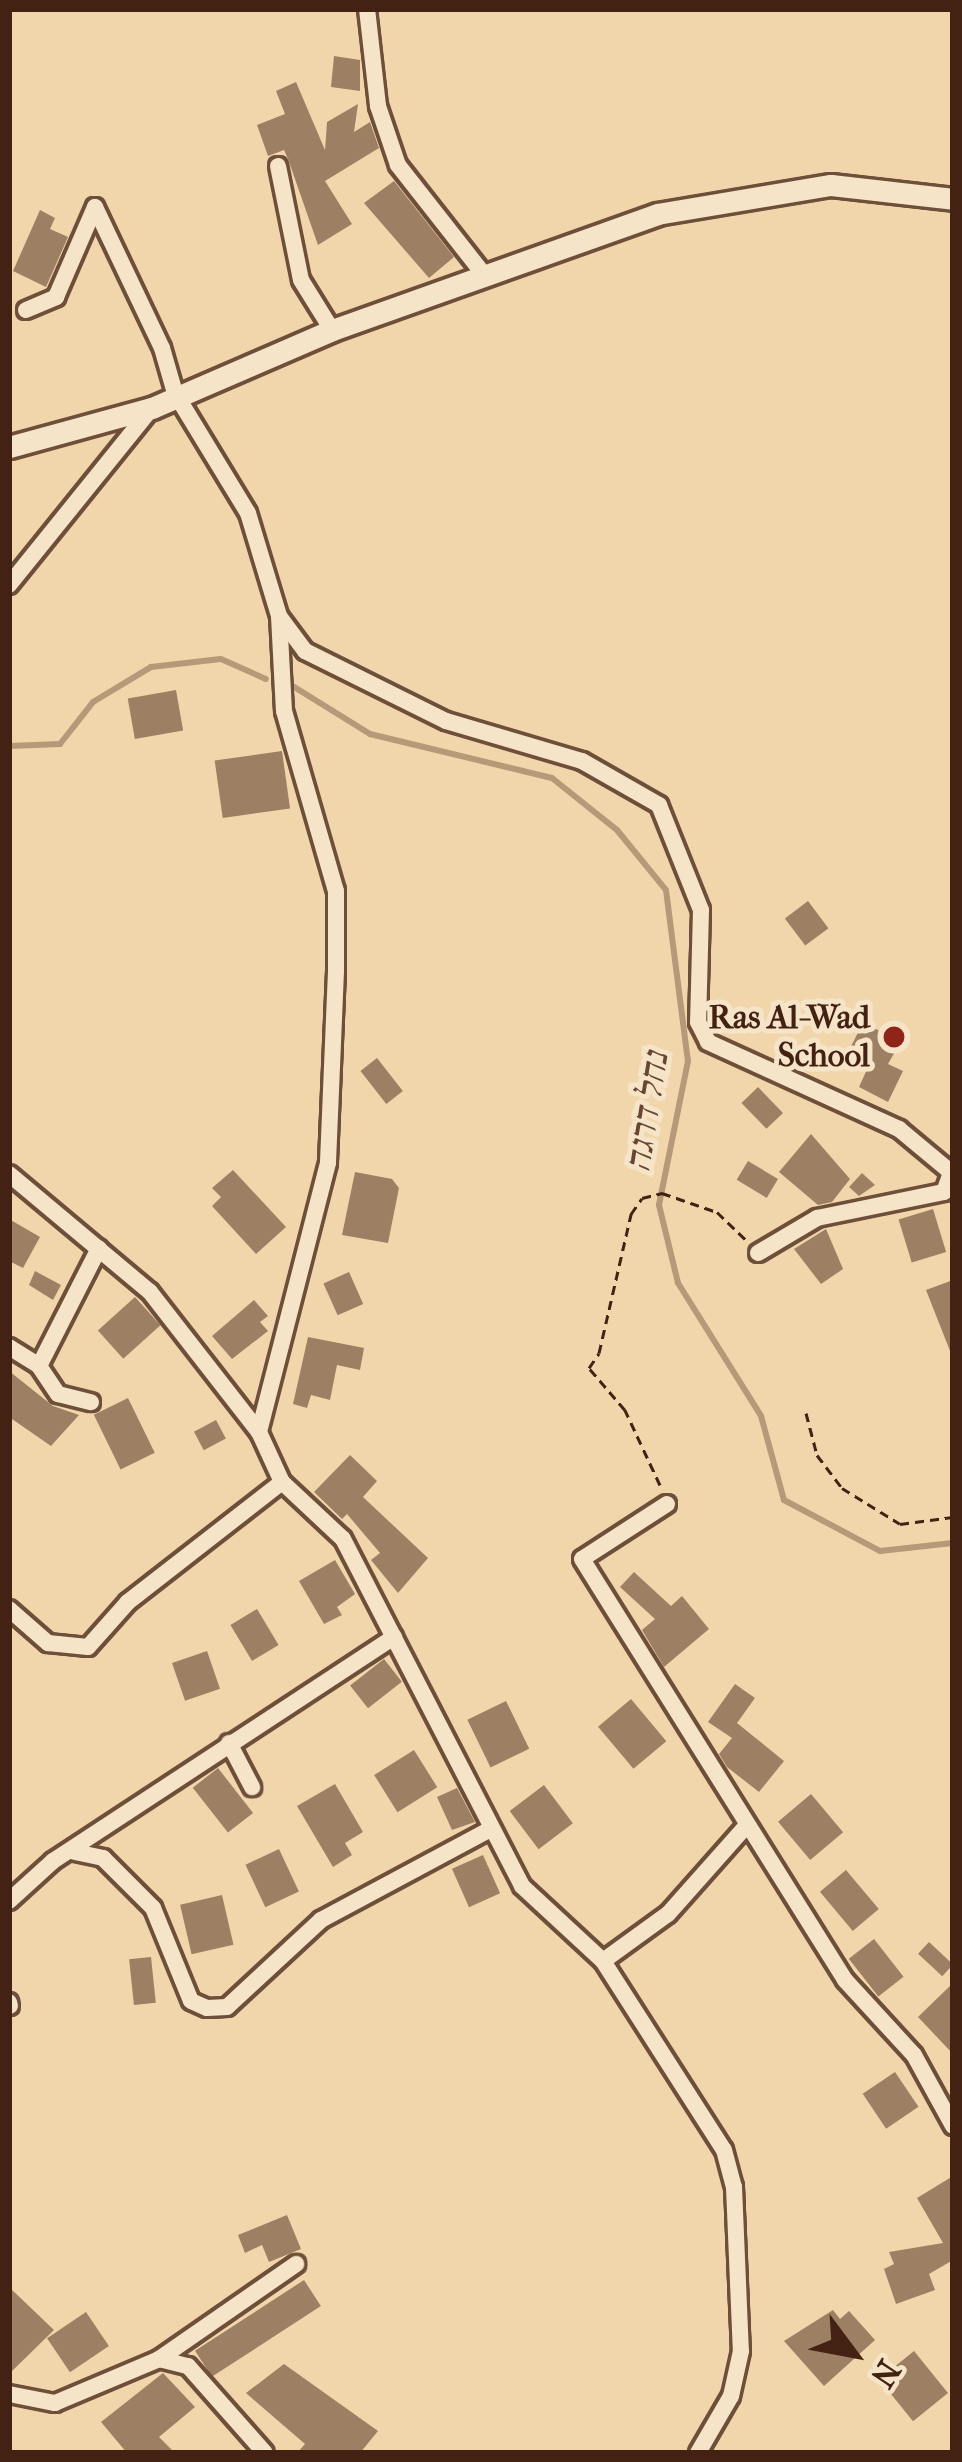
<!DOCTYPE html>
<html>
<head>
<meta charset="utf-8">
<style>
  body { margin:0 }
  #map { position:relative; width:962px; height:2462px; overflow:hidden; background:#f1d6ab; font-family:"IM FELL French Canon","Frank Ruhl Libre",serif }
  div>[style] { position:absolute }
  .stream>* { height:6px; margin:-3px; padding:0 3px; transform-origin:3px; border-radius:3px; background:#b69978 }
  .building>* { inset:0; background:#9d8063; transform-origin:0 0 }
  .path>* { height:3px; margin-top:-1.5px; transform-origin:0; background:repeating-linear-gradient(90deg,#432214 0 9px,transparent 0 15px) }
  .roads { filter:drop-shadow(3px 0 #6e4f3a) drop-shadow(-3px 0 #6e4f3a) drop-shadow(0 3px #6e4f3a) drop-shadow(0 -3px #6e4f3a) }
  .minor>* { height:16px; margin:-8px; padding:0 8px; transform-origin:8px; border-radius:8px; background:#f6e4c8 }
  .tertiary>* { height:21px; margin:-10.5px; padding:0 10.5px; transform-origin:10.5px; border-radius:10.5px; background:#f6e4c8 }
  .dots>* { width:33px; height:33px; translate:-50% -50%; box-sizing:border-box; border:6px solid #f6e4c8; border-radius:50% }
  span { translate:-50% -50%; white-space:nowrap; text-align:center; line-height:1.15; -webkit-text-stroke:10px #f6e4c8; paint-order:stroke }
  .poi-label { font-size:33px; color:#432214; font-weight:700 }
  .right { translate:-100% -50%; text-align:right }
  .water-label { font-size:36px; color:#664632; font-style:italic }
  .frame { position:absolute; inset:0; border:12px solid #432214; pointer-events:none }
  .north { position:absolute; left:794px; top:2294px; width:120px; height:120px; -webkit-text-stroke:9px #f6e4c8; paint-order:stroke; rotate:122deg; font-size:33px; font-weight:700; line-height:48px; text-align:center; color:#432214 }
  .north::after { content:''; display:block; margin:auto; width:42px; height:54px; background:#432214; clip-path:polygon(50% 0,100% 100%,50% 72%,0 100%) }
</style>
</head>
<body>
<div id="map">
  <div class="stream">
    <div style="left:291px;top:685px;width:93px;rotate:31.8deg"></div>
    <div style="left:370px;top:734px;width:187px;rotate:13.6deg"></div>
    <div style="left:552px;top:778px;width:83px;rotate:38.7deg"></div>
    <div style="left:617px;top:830px;width:77px;rotate:50.8deg"></div>
    <div style="left:666px;top:890px;width:172px;rotate:82.7deg"></div>
    <div style="left:688px;top:1061px;width:147px;rotate:101.4deg"></div>
    <div style="left:659px;top:1205px;width:80px;rotate:76.3deg"></div>
    <div style="left:678px;top:1283px;width:157px;rotate:58deg"></div>
    <div style="left:761px;top:1416px;width:87px;rotate:74.7deg"></div>
    <div style="left:784px;top:1500px;width:109px;rotate:28deg"></div>
    <div style="left:880px;top:1551px;width:73px;rotate:-6.3deg"></div>
    <div style="left:9px;top:746px;width:51px;rotate:-2.2deg"></div>
    <div style="left:60px;top:744px;width:53px;rotate:-51.8deg"></div>
    <div style="left:93px;top:702px;width:68px;rotate:-31.1deg"></div>
    <div style="left:151px;top:667px;width:70px;rotate:-6.5deg"></div>
    <div style="left:221px;top:659px;width:49px;rotate:24deg"></div>
  </div>
  <div class="building">
    <div style="clip-path:polygon(334px 56px,360px 60px,360px 91px,331px 87px)"></div>
    <div style="clip-path:polygon(296px 82px,325px 150px,327px 122px,358px 104px,354px 132px,370px 122px,379px 148px,325px 181px,352px 224px,318px 245px,288px 159px,284px 150px,268px 156px,257px 125px,285px 114px,276px 91px)"></div>
    <div style="clip-path:polygon(394px 181px,454px 257px,429px 278px,364px 203px)"></div>
    <div style="clip-path:polygon(40px 210px,55px 218px,50px 229px,68px 237px,46px 287px,13px 271px)"></div>
    <div style="left:176px;top:690px;width:41px;height:49px;rotate:80deg"></div>
    <div style="left:282px;top:751px;width:58px;height:68px;rotate:82deg"></div>
    <div style="left:808px;top:901px;width:34px;height:29px;rotate:53deg"></div>
    <div style="clip-path:polygon(863px 1023px,901px 1041px,888px 1064px,903px 1071px,888px 1102px,859px 1087px,869px 1065px,847px 1054px)"></div>
    <div style="left:377px;top:1058px;width:42px;height:21px;rotate:52deg"></div>
    <div style="left:758px;top:1087px;width:36px;height:23px;rotate:46deg"></div>
    <div style="clip-path:polygon(811px 1134px,850px 1179px,832px 1202px,818px 1205px,779px 1172px)"></div>
    <div style="left:748px;top:1161px;width:35px;height:22px;rotate:31deg"></div>
    <div style="clip-path:polygon(233px 1170px,286px 1227px,256px 1254px,212px 1206px,221px 1197px,212px 1188px)"></div>
    <div style="clip-path:polygon(355px 1172px,392px 1179px,399px 1188px,388px 1243px,342px 1235px)"></div>
    <div style="clip-path:polygon(862px 1173px,875px 1185px,859px 1196px,849px 1187px)"></div>
    <div style="left:933px;top:1209px;width:45px;height:36px;rotate:73deg"></div>
    <div style="clip-path:polygon(9px 1219px,40px 1237px,23px 1268px,9px 1261px)"></div>
    <div style="clip-path:polygon(826px 1229px,843px 1269px,821px 1284px,794px 1249px)"></div>
    <div style="clip-path:polygon(35px 1271px,61px 1285px,53px 1300px,29px 1285px)"></div>
    <div style="left:349px;top:1272px;width:35px;height:28px;rotate:66deg"></div>
    <div style="clip-path:polygon(953px 1280px,953px 1355px,952px 1356px,926px 1290px)"></div>
    <div style="left:135px;top:1297px;width:38px;height:50px;rotate:48deg"></div>
    <div style="clip-path:polygon(254px 1300px,268px 1316px,260px 1322px,268px 1331px,232px 1359px,212px 1336px)"></div>
    <div style="clip-path:polygon(308px 1337px,364px 1348px,360px 1370px,337px 1365px,330px 1400px,311px 1395px,307px 1408px,293px 1404px)"></div>
    <div style="clip-path:polygon(9px 1371px,53px 1406px,79px 1415px,51px 1446px,9px 1417px)"></div>
    <div style="left:128px;top:1398px;width:61px;height:38px;rotate:64deg"></div>
    <div style="left:216px;top:1420px;width:21px;height:25px;rotate:62deg"></div>
    <div style="clip-path:polygon(350px 1455px,377px 1481px,363px 1497px,428px 1558px,398px 1593px,371px 1560px,380px 1553px,347px 1514px,342px 1519px,314px 1492px)"></div>
    <div style="clip-path:polygon(335px 1560px,355px 1594px,337px 1607px,342px 1615px,324px 1624px,299px 1581px)"></div>
    <div style="clip-path:polygon(634px 1572px,671px 1606px,682px 1596px,709px 1629px,664px 1667px,642px 1630px,655px 1619px,620px 1587px)"></div>
    <div style="left:257px;top:1609px;width:42px;height:31px;rotate:59deg"></div>
    <div style="left:207px;top:1651px;width:40px;height:37px;rotate:71deg"></div>
    <div style="left:384px;top:1659px;width:29px;height:43px;rotate:52deg"></div>
    <div style="clip-path:polygon(735px 1684px,755px 1698px,737px 1723px,784px 1761px,759px 1792px,727px 1767px,719px 1754px,732px 1738px,708px 1722px)"></div>
    <div style="left:631px;top:1699px;width:55px;height:43px;rotate:50deg"></div>
    <div style="left:506px;top:1701px;width:53px;height:43px;rotate:64deg"></div>
    <div style="left:414px;top:1750px;width:44px;height:47px;rotate:58deg"></div>
    <div style="left:218px;top:1768px;width:57px;height:32px;rotate:52deg"></div>
    <div style="clip-path:polygon(335px 1784px,363px 1832px,345px 1843px,352px 1855px,333px 1867px,297px 1806px)"></div>
    <div style="left:544px;top:1785px;width:48px;height:43px;rotate:53deg"></div>
    <div style="clip-path:polygon(457px 1788px,475px 1822px,452px 1830px,437px 1797px)"></div>
    <div style="left:811px;top:1794px;width:50px;height:43px;rotate:50deg"></div>
    <div style="left:279px;top:1849px;width:47px;height:37px;rotate:65deg"></div>
    <div style="left:483px;top:1855px;width:42px;height:34px;rotate:66deg"></div>
    <div style="left:846px;top:1870px;width:51px;height:34px;rotate:50deg"></div>
    <div style="left:222px;top:1895px;width:51px;height:43px;rotate:77deg"></div>
    <div style="left:874px;top:1939px;width:48px;height:32px;rotate:52deg"></div>
    <div style="left:929px;top:1942px;width:33px;height:16px;rotate:43deg"></div>
    <div style="left:151px;top:1957px;width:46px;height:22px;rotate:84deg"></div>
    <div style="clip-path:polygon(953px 1983px,953px 2054px,918px 2017px)"></div>
    <div style="left:895px;top:2072px;width:42px;height:39px;rotate:56deg"></div>
    <div style="clip-path:polygon(953px 2176px,953px 2260px,929px 2274px,935px 2290px,896px 2304px,884px 2269px,894px 2264px,889px 2252px,943px 2243px,917px 2198px)"></div>
    <div style="clip-path:polygon(287px 2215px,301px 2249px,269px 2262px,262px 2245px,245px 2253px,238px 2235px)"></div>
    <div style="left:304px;top:2280px;width:31px;height:130px;rotate:57deg"></div>
    <div style="clip-path:polygon(9px 2287px,54px 2330px,9px 2374px)"></div>
    <div style="clip-path:polygon(833px 2310px,840px 2319px,849px 2311px,875px 2340px,824px 2386px,784px 2341px)"></div>
    <div style="left:86px;top:2312px;width:41px;height:47px;rotate:56deg"></div>
    <div style="left:914px;top:2351px;width:54px;height:45px;rotate:51deg"></div>
    <div style="clip-path:polygon(284px 2364px,378px 2431px,360px 2453px,297px 2453px,305px 2444px,246px 2393px)"></div>
    <div style="clip-path:polygon(163px 2373px,195px 2407px,159px 2437px,175px 2453px,127px 2453px,101px 2422px)"></div>
  </div>
  <div class="path">
    <div style="left:806px;top:1413px;width:43px;rotate:75.3deg"></div>
    <div style="left:817px;top:1455px;width:41px;rotate:52.9deg"></div>
    <div style="left:842px;top:1488px;width:68px;rotate:31.8deg"></div>
    <div style="left:900px;top:1524px;width:53px;rotate:-7.5deg"></div>
    <div style="left:660px;top:1485px;width:83px;rotate:-115deg"></div>
    <div style="left:625px;top:1410px;width:55px;rotate:-130.6deg"></div>
    <div style="left:589px;top:1368px;width:18px;rotate:-56deg"></div>
    <div style="left:599px;top:1353px;width:143px;rotate:-77deg"></div>
    <div style="left:631px;top:1214px;width:19px;rotate:-55deg"></div>
    <div style="left:642px;top:1198px;width:21px;rotate:-14deg"></div>
    <div style="left:662px;top:1193px;width:58px;rotate:19.1deg"></div>
    <div style="left:717px;top:1212px;width:42px;rotate:44deg"></div>
  </div>
  <div class="roads">
    <div class="minor">
      <div style="left:367px;top:9px;width:98px;rotate:83.5deg"></div>
      <div style="left:378px;top:106px;width:62px;rotate:71.3deg"></div>
      <div style="left:398px;top:165px;width:141px;rotate:51.9deg"></div>
      <div style="left:278px;top:166px;width:116px;rotate:78.6deg"></div>
      <div style="left:301px;top:280px;width:59px;rotate:58.2deg"></div>
      <div style="left:26px;top:310px;width:33px;rotate:-23deg"></div>
      <div style="left:56px;top:297px;width:98px;rotate:-66.6deg"></div>
      <div style="left:95px;top:207px;width:156px;rotate:64.6deg"></div>
      <div style="left:162px;top:348px;width:47px;rotate:73.9deg"></div>
      <div style="left:175px;top:393px;width:140px;rotate:58.7deg"></div>
      <div style="left:248px;top:513px;width:108px;rotate:73.2deg"></div>
      <div style="left:279px;top:616px;width:44px;rotate:53.4deg"></div>
      <div style="left:305px;top:651px;width:157px;rotate:26.4deg"></div>
      <div style="left:446px;top:721px;width:142px;rotate:16.4deg"></div>
      <div style="left:582px;top:761px;width:89px;rotate:29.7deg"></div>
      <div style="left:659px;top:805px;width:113px;rotate:68.2deg"></div>
      <div style="left:701px;top:910px;width:112px;rotate:91.5deg"></div>
      <div style="left:698px;top:1022px;width:22px;rotate:63deg"></div>
      <div style="left:708px;top:1042px;width:210px;rotate:24.5deg"></div>
      <div style="left:899px;top:1129px;width:70px;rotate:39.8deg"></div>
      <div style="left:9px;top:585px;width:228px;rotate:-51.1deg"></div>
      <div style="left:279px;top:616px;width:95px;rotate:87deg"></div>
      <div style="left:284px;top:711px;width:187px;rotate:73.9deg"></div>
      <div style="left:336px;top:891px;width:80px;rotate:90deg"></div>
      <div style="left:336px;top:971px;width:192px;rotate:92.4deg"></div>
      <div style="left:328px;top:1163px;width:278px;rotate:104.4deg"></div>
      <div style="left:259px;top:1432px;width:55px;rotate:65.3deg"></div>
      <div style="left:282px;top:1482px;width:83px;rotate:43.1deg"></div>
      <div style="left:343px;top:1539px;width:390px;rotate:62.7deg"></div>
      <div style="left:522px;top:1886px;width:110px;rotate:42.8deg"></div>
      <div style="left:603px;top:1961px;width:224px;rotate:57.4deg"></div>
      <div style="left:724px;top:2150px;width:38px;rotate:75deg"></div>
      <div style="left:734px;top:2187px;width:164px;rotate:87.6deg"></div>
      <div style="left:741px;top:2351px;width:46px;rotate:102.5deg"></div>
      <div style="left:731px;top:2396px;width:66px;rotate:120.1deg"></div>
      <div style="left:9px;top:1174px;width:184px;rotate:39.9deg"></div>
      <div style="left:150px;top:1292px;width:177px;rotate:52.1deg"></div>
      <div style="left:758px;top:1253px;width:69px;rotate:-30.7deg"></div>
      <div style="left:817px;top:1218px;width:130px;rotate:-11.6deg"></div>
      <div style="left:944px;top:1192px;width:20px;rotate:-70deg"></div>
      <div style="left:9px;top:1347px;width:36px;rotate:32deg"></div>
      <div style="left:39px;top:1366px;width:34px;rotate:56deg"></div>
      <div style="left:58px;top:1394px;width:34px;rotate:14deg"></div>
      <div style="left:39px;top:1366px;width:132px;rotate:-63deg"></div>
      <div style="left:667px;top:1504px;width:101px;rotate:147.1deg"></div>
      <div style="left:582px;top:1559px;width:496px;rotate:58deg"></div>
      <div style="left:845px;top:1980px;width:102px;rotate:47.4deg"></div>
      <div style="left:914px;top:2055px;width:81px;rotate:61.2deg"></div>
      <div style="left:9px;top:1609px;width:52px;rotate:41.1deg"></div>
      <div style="left:48px;top:1643px;width:40px;rotate:5.7deg"></div>
      <div style="left:88px;top:1647px;width:60px;rotate:-48.4deg"></div>
      <div style="left:128px;top:1602px;width:195px;rotate:-37.9deg"></div>
      <div style="left:229px;top:1743px;width:50px;rotate:62.4deg"></div>
      <div style="left:75px;top:1852px;width:29px;rotate:12deg"></div>
      <div style="left:103px;top:1858px;width:71px;rotate:45deg"></div>
      <div style="left:153px;top:1908px;width:100px;rotate:67.8deg"></div>
      <div style="left:191px;top:2001px;width:17px;rotate:24deg"></div>
      <div style="left:207px;top:2008px;width:20px;rotate:-3deg"></div>
      <div style="left:227px;top:2007px;width:128px;rotate:-42.8deg"></div>
      <div style="left:321px;top:1920px;width:193px;rotate:-28.2deg"></div>
      <div style="left:9px;top:1901px;width:59px;rotate:-42.3deg"></div>
      <div style="left:53px;top:1861px;width:408px;rotate:-33.3deg"></div>
      <div style="left:603px;top:1961px;width:80px;rotate:-35.9deg"></div>
      <div style="left:668px;top:1914px;width:119px;rotate:-48.4deg"></div>
      <div style="left:9px;top:2002px;width:4px;rotate:76deg"></div>
      <div style="left:159px;top:2359px;width:167px;rotate:-34.7deg"></div>
      <div style="left:9px;top:2394px;width:47px;rotate:11.1deg"></div>
      <div style="left:55px;top:2403px;width:113px;rotate:-22.9deg"></div>
      <div style="left:159px;top:2359px;width:30px;rotate:14deg"></div>
      <div style="left:188px;top:2366px;width:116px;rotate:48.5deg"></div>
    </div>
    <div class="tertiary">
      <div style="left:9px;top:447px;width:148px;rotate:-15.3deg"></div>
      <div style="left:152px;top:408px;width:196px;rotate:-23.4deg"></div>
      <div style="left:332px;top:330px;width:345px;rotate:-19.6deg"></div>
      <div style="left:657px;top:214px;width:176px;rotate:-9.5deg"></div>
      <div style="left:831px;top:185px;width:123px;rotate:6.5deg"></div>
    </div>
  </div>
  <div class="dots">
    <div style="left:894px;top:1037px;background:#8f2418"></div>
  </div>
  <div class="poi-label">
    <span class="right" style="left:870px;top:1037px">Ras Al-Wad<br>School</span>
  </div>
  <div class="water-label">
    <span style="left:647px;top:1112px;rotate:-81deg">נחל דרגה</span>
  </div>
  <div class="frame"></div>
  <div class="north">N</div>
</div>
</body>
</html>
